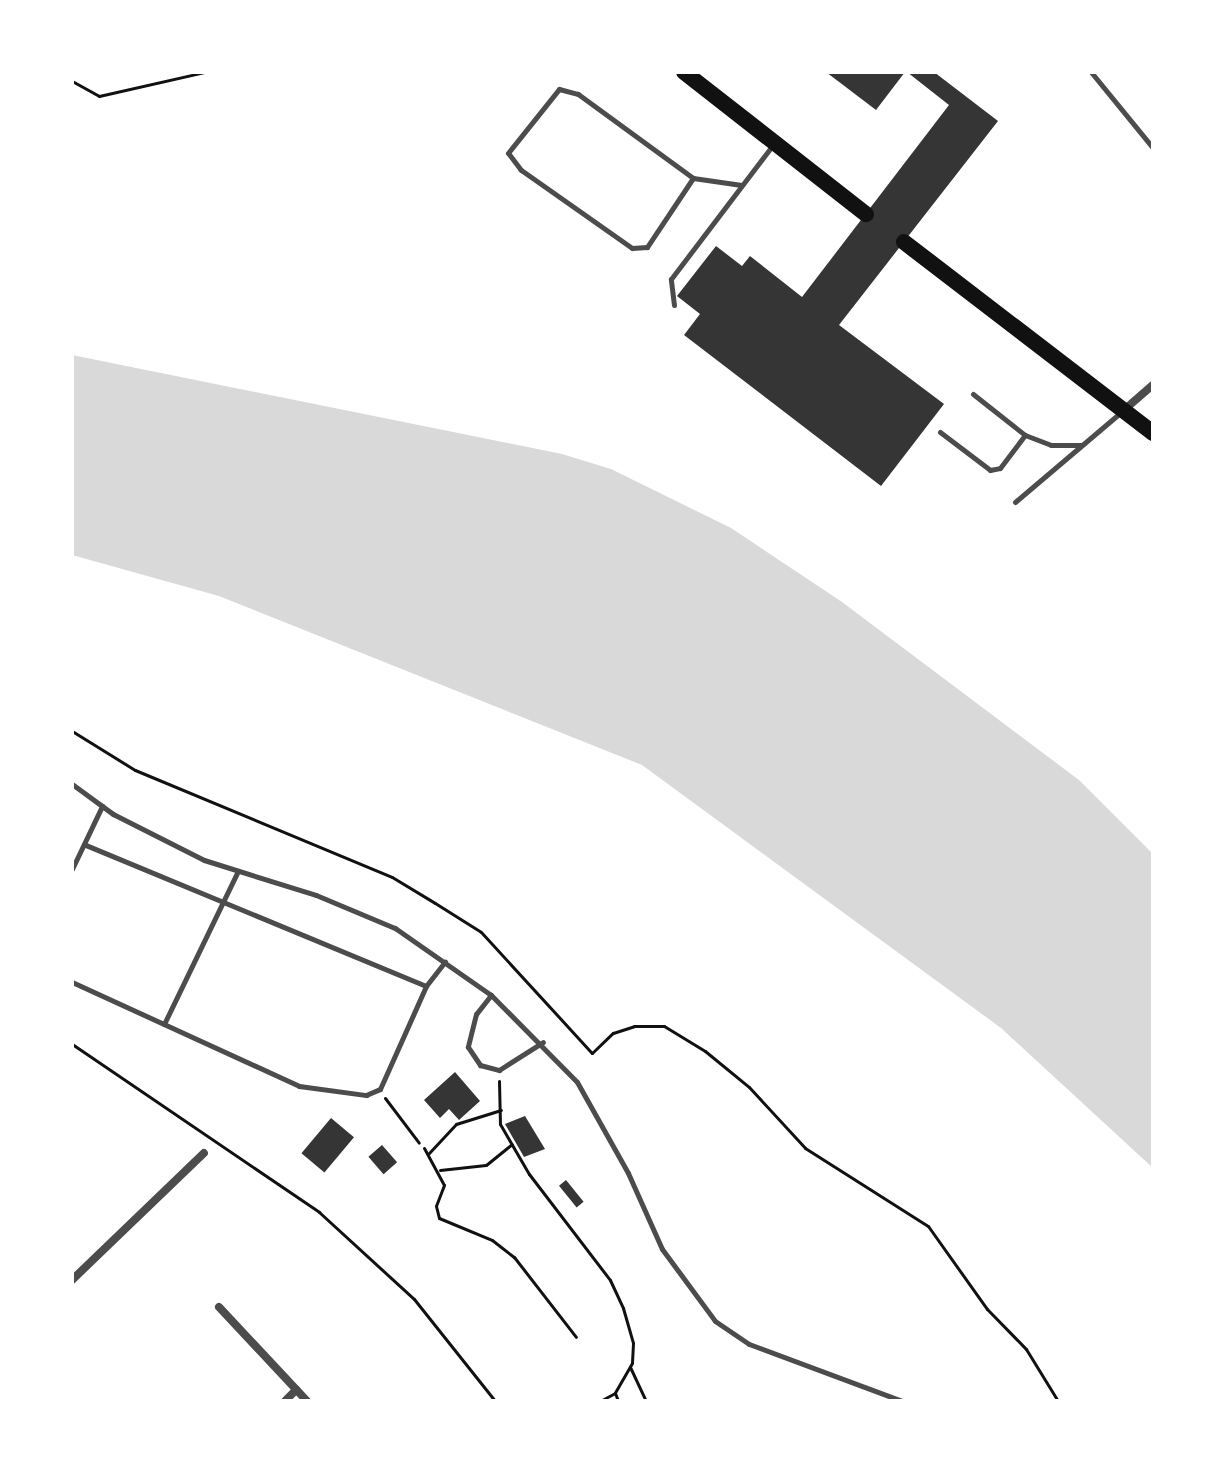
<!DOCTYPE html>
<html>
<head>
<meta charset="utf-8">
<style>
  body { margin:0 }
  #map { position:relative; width:1225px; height:1473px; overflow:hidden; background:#fff; font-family:"Noto Sans",sans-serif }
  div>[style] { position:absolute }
  .water>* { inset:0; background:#d9d9d9 }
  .building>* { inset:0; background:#353535; transform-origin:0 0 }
  .path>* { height:3px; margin:-1.5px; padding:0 1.5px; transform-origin:1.5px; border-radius:1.5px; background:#111 }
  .service>* { height:5px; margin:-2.5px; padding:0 2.5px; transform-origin:2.5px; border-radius:2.5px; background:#4c4c4c }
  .minor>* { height:8px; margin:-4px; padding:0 4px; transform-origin:4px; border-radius:4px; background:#4c4c4c }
  .primary>* { height:16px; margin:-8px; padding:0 8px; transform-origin:8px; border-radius:8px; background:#111 }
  span { translate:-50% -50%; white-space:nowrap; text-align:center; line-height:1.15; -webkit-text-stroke:6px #fff; paint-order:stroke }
  .frame { position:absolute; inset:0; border:74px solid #fff; pointer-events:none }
</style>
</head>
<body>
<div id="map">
  <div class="water">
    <div style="clip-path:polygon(72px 355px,562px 454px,611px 469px,731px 528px,842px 602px,1079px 780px,1153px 854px,1153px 1168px,1001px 1028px,642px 765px,219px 596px,72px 555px)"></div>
  </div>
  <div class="building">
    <div style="clip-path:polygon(826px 72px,905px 72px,876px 110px)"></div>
    <div style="clip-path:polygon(907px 72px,934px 72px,998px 121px,839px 325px,944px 404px,881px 486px,684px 335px,700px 314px,677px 296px,716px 246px,742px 266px,750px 256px,802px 297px,949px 105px)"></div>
    <div style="clip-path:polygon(455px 1072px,480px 1101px,459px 1120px,449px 1109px,440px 1118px,424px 1100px)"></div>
    <div style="clip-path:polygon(525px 1116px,545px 1149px,524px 1157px,505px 1124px)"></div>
    <div style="left:331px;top:1118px;width:30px;height:46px;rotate:40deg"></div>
    <div style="left:382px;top:1145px;width:23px;height:18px;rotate:49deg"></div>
    <div style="left:566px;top:1180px;width:28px;height:9px;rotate:51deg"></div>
  </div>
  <div class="path">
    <div style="left:249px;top:72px;width:6px"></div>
    <div style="left:72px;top:81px;width:31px;rotate:29deg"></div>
    <div style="left:99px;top:96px;width:109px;rotate:-12.8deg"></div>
    <div style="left:72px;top:731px;width:74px;rotate:31.8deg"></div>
    <div style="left:135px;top:770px;width:278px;rotate:22.6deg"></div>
    <div style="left:392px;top:877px;width:50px;rotate:31.2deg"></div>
    <div style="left:435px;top:903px;width:54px;rotate:32.2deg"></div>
    <div style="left:481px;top:932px;width:164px;rotate:47.5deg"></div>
    <div style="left:592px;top:1053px;width:29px;rotate:-44deg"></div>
    <div style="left:613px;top:1033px;width:22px;rotate:-18deg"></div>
    <div style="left:634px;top:1026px;width:30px"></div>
    <div style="left:664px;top:1026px;width:48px;rotate:31.4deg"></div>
    <div style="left:705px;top:1051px;width:57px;rotate:39.3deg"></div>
    <div style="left:749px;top:1087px;width:83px;rotate:47.4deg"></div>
    <div style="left:805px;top:1148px;width:146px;rotate:32.4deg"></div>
    <div style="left:928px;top:1226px;width:102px;rotate:54.6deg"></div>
    <div style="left:987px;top:1309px;width:56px;rotate:45.7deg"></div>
    <div style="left:1026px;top:1349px;width:61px;rotate:58.4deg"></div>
    <div style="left:72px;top:1044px;width:299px;rotate:34.2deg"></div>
    <div style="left:319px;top:1212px;width:129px;rotate:42.5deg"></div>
    <div style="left:414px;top:1299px;width:130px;rotate:51.5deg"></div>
    <div style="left:499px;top:1081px;width:43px;rotate:88.7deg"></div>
    <div style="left:500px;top:1124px;width:58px;rotate:59.9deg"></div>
    <div style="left:529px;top:1174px;width:133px;rotate:52.6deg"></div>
    <div style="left:610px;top:1280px;width:31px;rotate:65deg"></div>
    <div style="left:623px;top:1308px;width:36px;rotate:74deg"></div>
    <div style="left:633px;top:1343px;width:20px;rotate:93deg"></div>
    <div style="left:632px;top:1363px;width:34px;rotate:120deg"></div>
    <div style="left:385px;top:1098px;width:56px;rotate:52.9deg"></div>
    <div style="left:424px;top:1148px;width:42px;rotate:61.6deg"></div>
    <div style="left:444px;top:1185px;width:22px;rotate:111deg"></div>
    <div style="left:436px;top:1206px;width:12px;rotate:76deg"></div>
    <div style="left:439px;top:1218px;width:57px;rotate:22.5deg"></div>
    <div style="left:492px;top:1240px;width:28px;rotate:38deg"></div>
    <div style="left:514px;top:1257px;width:101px;rotate:52.2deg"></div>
    <div style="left:429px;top:1153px;width:40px;rotate:-47deg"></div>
    <div style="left:456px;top:1124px;width:47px;rotate:-17.3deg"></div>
    <div style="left:440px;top:1170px;width:46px;rotate:-6.2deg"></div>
    <div style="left:486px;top:1165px;width:33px;rotate:-39deg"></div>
    <div style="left:630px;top:1367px;width:38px;rotate:65deg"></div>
    <div style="left:600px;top:1401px;width:17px;rotate:-28deg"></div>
    <div style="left:615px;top:1393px;width:9px;rotate:69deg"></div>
  </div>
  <div class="service">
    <div style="left:1091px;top:72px;width:98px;rotate:50.8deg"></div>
    <div style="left:693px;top:178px;width:83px;rotate:123.7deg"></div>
    <div style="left:647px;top:247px;width:15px;rotate:176deg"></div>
    <div style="left:632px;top:248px;width:136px;rotate:-144.9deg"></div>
    <div style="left:521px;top:170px;width:21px;rotate:-127deg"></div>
    <div style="left:508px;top:153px;width:82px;rotate:-51.4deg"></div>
    <div style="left:559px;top:89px;width:20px;rotate:15deg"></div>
    <div style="left:578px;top:94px;width:142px;rotate:36.1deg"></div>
    <div style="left:693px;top:178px;width:49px;rotate:8.1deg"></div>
    <div style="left:674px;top:305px;width:26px;rotate:-97deg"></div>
    <div style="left:671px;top:279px;width:167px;rotate:-52.8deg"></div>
    <div style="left:973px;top:394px;width:66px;rotate:38.3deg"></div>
    <div style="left:1025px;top:435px;width:28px;rotate:21deg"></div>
    <div style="left:1051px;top:445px;width:30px"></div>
    <div style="left:940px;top:432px;width:63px;rotate:37.2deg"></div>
    <div style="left:990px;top:470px;width:10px;rotate:-11deg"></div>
    <div style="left:1000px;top:468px;width:41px;rotate:-52.9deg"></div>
    <div style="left:1015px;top:502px;width:138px;rotate:-40.3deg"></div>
    <div style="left:72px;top:784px;width:51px;rotate:36.2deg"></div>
    <div style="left:113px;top:814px;width:102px;rotate:26.8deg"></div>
    <div style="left:204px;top:860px;width:117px;rotate:17.4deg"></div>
    <div style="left:316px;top:895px;width:86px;rotate:22.7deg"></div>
    <div style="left:395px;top:928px;width:117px;rotate:34.9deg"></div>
    <div style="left:491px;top:995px;width:122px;rotate:45.3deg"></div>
    <div style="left:577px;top:1082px;width:104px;rotate:60.7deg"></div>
    <div style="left:628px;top:1173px;width:83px;rotate:65.9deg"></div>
    <div style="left:662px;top:1249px;width:89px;rotate:53.6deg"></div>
    <div style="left:715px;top:1321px;width:41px;rotate:34.1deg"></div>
    <div style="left:749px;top:1344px;width:163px;rotate:20.4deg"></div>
    <div style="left:72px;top:869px;width:70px;rotate:-64.5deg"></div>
    <div style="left:72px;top:982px;width:250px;rotate:24.6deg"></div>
    <div style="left:299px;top:1086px;width:68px;rotate:7.7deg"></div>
    <div style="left:366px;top:1095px;width:15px;rotate:-23deg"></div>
    <div style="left:380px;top:1089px;width:113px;rotate:-65.9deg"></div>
    <div style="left:426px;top:986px;width:370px;rotate:-157.5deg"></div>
    <div style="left:426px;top:986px;width:31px;rotate:-52deg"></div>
    <div style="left:491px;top:995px;width:24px;rotate:128deg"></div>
    <div style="left:476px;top:1014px;width:34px;rotate:104deg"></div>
    <div style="left:468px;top:1047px;width:22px;rotate:56deg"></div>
    <div style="left:480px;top:1065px;width:20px;rotate:15deg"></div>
    <div style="left:499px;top:1070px;width:52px;rotate:-32.5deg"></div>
    <div style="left:164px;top:1024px;width:170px;rotate:-64.2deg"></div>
  </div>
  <div class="minor">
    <div style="left:1124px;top:410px;width:38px;rotate:-41deg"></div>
    <div style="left:72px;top:1280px;width:183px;rotate:-43.9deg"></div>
    <div style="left:219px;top:1307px;width:129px;rotate:46.9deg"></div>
    <div style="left:285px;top:1401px;width:16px;rotate:-45deg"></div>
  </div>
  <div class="primary">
    <div style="left:684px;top:72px;width:231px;rotate:38deg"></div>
    <div style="left:904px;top:242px;width:314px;rotate:37.5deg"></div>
  </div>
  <div class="frame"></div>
</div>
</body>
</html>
